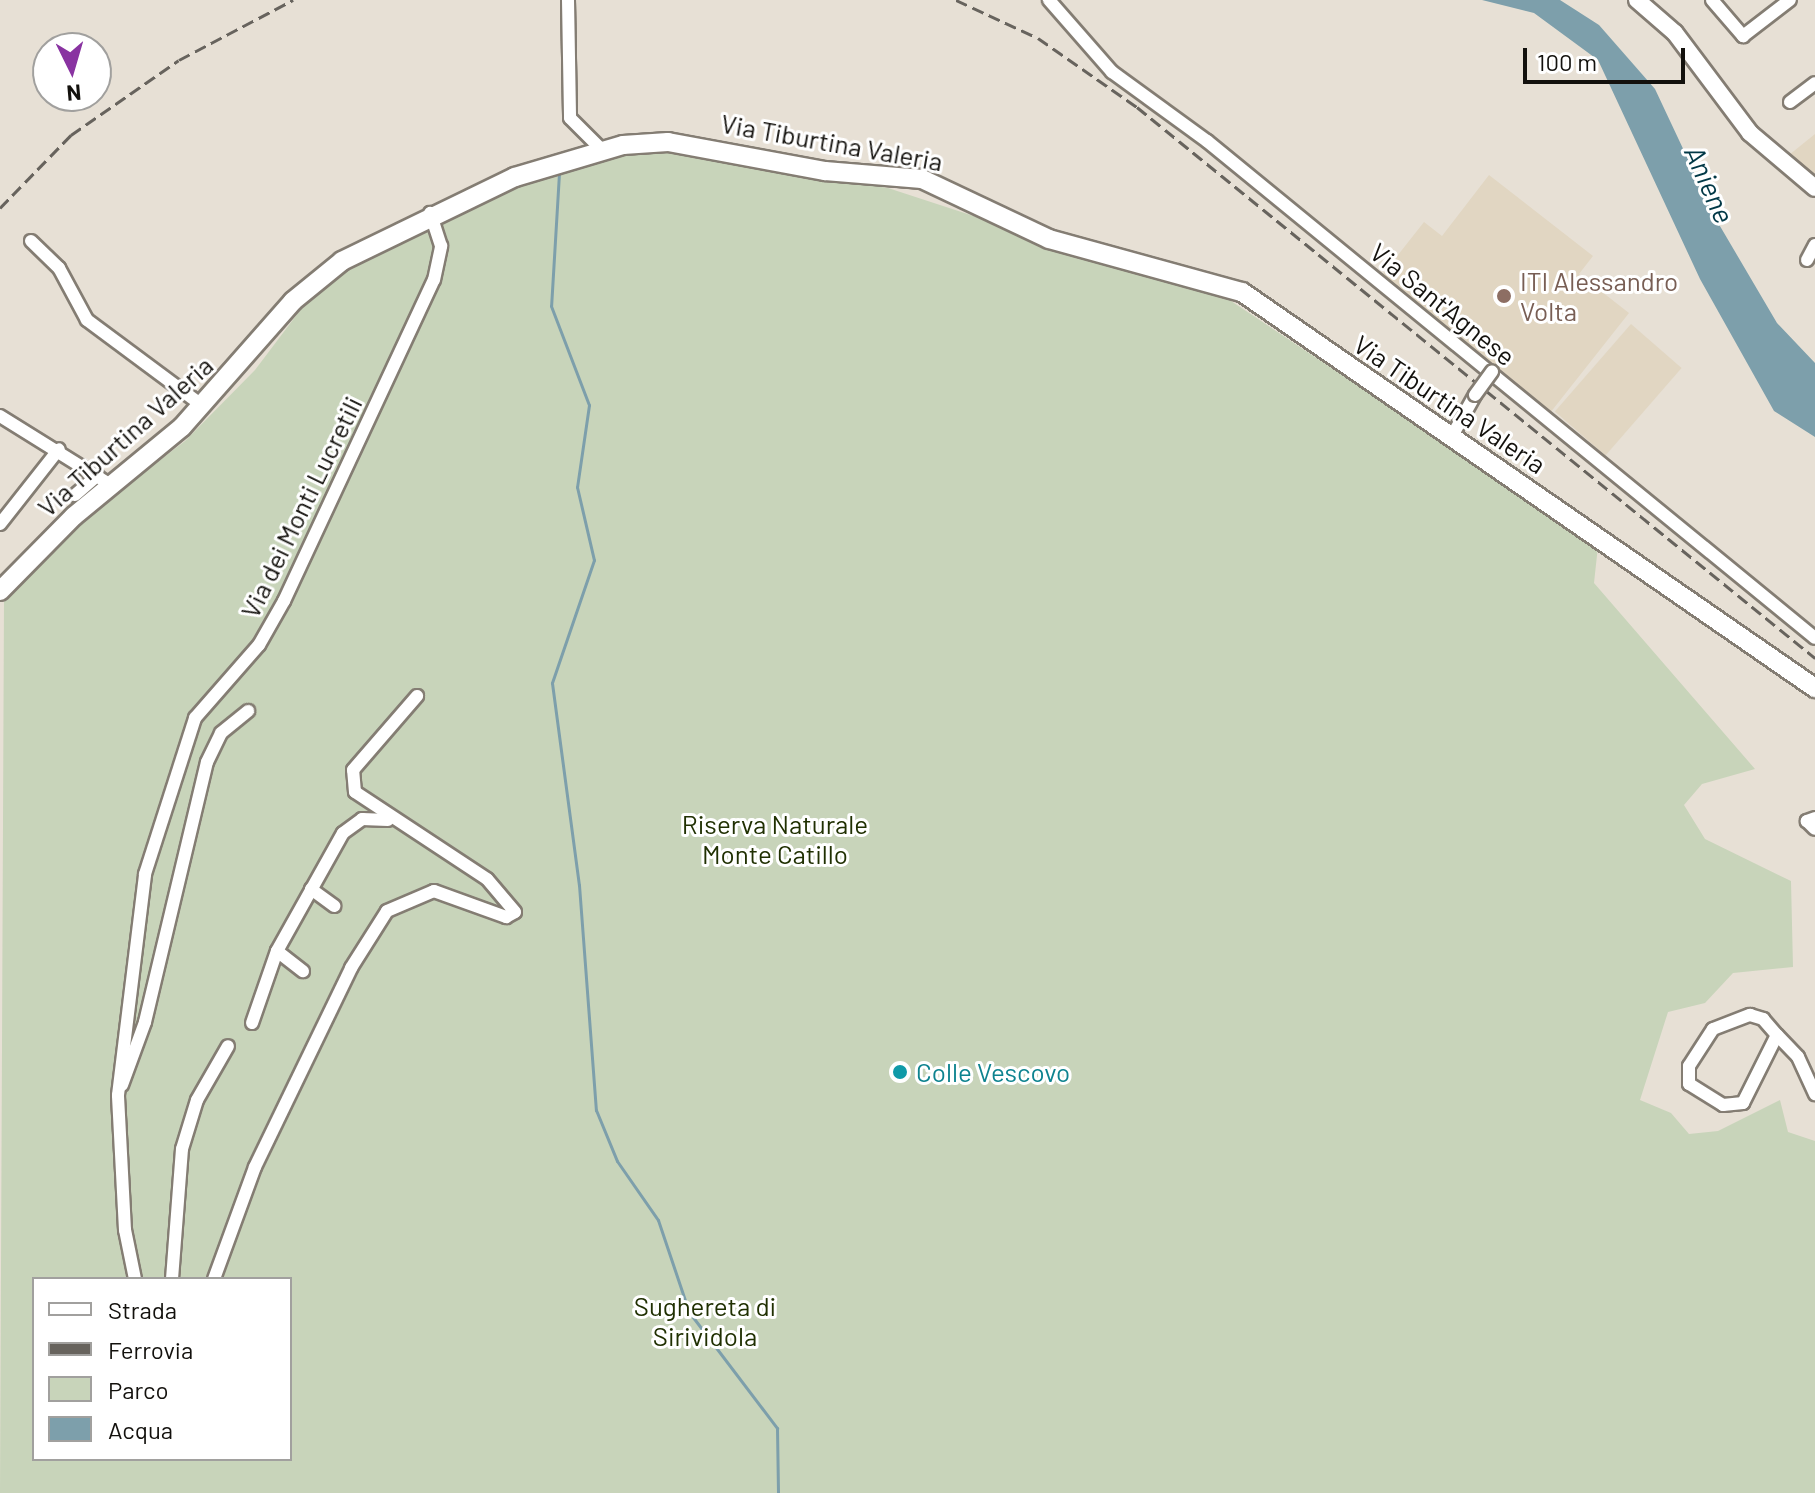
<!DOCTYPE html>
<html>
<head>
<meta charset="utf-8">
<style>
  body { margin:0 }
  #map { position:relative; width:1815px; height:1493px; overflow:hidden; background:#e7e0d5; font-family:Barlow,sans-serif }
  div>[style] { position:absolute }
  .education>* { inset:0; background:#e1d6c2; transform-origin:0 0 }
  .green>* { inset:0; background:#c8d4ba }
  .water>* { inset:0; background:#7d9fab }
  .stream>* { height:3px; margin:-1.5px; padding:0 1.5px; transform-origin:1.5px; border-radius:1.5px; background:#7d9fab }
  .roads { filter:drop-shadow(2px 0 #847d73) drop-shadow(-2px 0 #847d73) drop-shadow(0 2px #847d73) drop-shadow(0 -2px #847d73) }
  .street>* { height:12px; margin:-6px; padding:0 6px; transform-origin:6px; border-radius:6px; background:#fff }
  .secondary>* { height:16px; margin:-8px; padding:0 8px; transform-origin:8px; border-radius:8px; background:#fff }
  .primary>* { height:18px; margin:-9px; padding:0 9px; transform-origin:9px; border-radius:9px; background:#fff }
  .rail>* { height:3px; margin-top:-1.5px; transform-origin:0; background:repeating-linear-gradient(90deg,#67635d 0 12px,transparent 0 18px) }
  .bridges { filter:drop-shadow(2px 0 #847d73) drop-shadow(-2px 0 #847d73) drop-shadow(0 2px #847d73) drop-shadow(0 -2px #847d73) }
  .street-bridge>* { height:12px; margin:-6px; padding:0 6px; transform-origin:6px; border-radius:6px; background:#fff }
  .dots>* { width:22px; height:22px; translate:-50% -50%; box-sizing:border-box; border:4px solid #fff; border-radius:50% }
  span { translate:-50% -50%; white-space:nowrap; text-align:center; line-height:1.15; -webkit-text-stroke:6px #fff; paint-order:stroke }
  .street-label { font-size:26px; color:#13110d }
  .education-label { font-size:26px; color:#785e54 }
  .left { translate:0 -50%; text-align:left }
  .park-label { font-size:26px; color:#203002 }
  .culture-label { font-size:26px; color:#0d838f }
  .water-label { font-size:28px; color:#013846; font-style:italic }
  .legend { position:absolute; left:32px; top:1277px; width:260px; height:184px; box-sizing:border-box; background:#fff; border:2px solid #a1a09e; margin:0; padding:10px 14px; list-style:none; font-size:24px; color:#13110d }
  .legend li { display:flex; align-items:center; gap:16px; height:40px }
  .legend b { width:40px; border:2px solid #a1a09e }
  .north { position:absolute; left:32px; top:32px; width:80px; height:80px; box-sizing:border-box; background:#fff; border:2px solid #a1a09e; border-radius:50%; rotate:175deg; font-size:22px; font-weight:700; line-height:32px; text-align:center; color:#13110d }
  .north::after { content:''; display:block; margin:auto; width:28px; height:36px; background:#8933a1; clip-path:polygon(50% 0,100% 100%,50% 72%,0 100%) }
  .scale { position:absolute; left:1523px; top:48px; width:162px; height:36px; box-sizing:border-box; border:4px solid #13110d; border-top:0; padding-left:10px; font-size:24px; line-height:28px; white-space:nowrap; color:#13110d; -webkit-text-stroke:6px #fff; paint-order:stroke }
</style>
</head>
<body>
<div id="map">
  <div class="education">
    <div style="clip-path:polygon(1815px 134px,1815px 183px,1784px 159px)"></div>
    <div style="clip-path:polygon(1489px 175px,1593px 256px,1579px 274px,1629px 313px,1550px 413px,1379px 279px,1424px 222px,1442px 236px)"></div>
    <div style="left:1631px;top:324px;width:67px;height:116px;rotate:41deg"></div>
  </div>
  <div class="green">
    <div style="clip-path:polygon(evenodd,641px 148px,888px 188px,1228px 299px,1598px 546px,1594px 583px,1755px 769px,1702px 784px,1684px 805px,1705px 839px,1791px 881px,1793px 967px,1733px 973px,1705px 1003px,1668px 1012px,1640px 1100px,1671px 1113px,1689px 1134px,1718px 1131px,1780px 1100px,1788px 1132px,1815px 1141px,1815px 1493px,0 1493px,4px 599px,88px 515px,185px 441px,255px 370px,320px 284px,487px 195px,641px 148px,34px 1279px,290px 1279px,290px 1459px,34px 1459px,34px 1279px)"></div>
  </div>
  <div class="water">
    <div style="clip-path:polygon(1482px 0,1560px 0,1599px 25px,1655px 89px,1717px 221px,1777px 323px,1815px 363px,1815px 437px,1774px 411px,1700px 279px,1598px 60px,1534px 13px)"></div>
  </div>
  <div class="stream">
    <div style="left:559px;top:173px;width:133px;rotate:93.4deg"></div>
    <div style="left:551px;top:306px;width:106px;rotate:69deg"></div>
    <div style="left:589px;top:405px;width:83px;rotate:98.3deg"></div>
    <div style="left:577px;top:487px;width:75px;rotate:76.9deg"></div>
    <div style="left:594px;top:560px;width:130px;rotate:108.9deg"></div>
    <div style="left:552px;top:683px;width:204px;rotate:82.4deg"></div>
    <div style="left:579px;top:885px;width:226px;rotate:85.7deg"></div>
    <div style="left:596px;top:1110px;width:55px;rotate:67.6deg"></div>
    <div style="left:617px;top:1161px;width:72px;rotate:55.2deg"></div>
    <div style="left:658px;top:1220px;width:97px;rotate:71.4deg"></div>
    <div style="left:689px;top:1312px;width:146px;rotate:52.8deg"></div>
    <div style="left:777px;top:1428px;width:65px;rotate:89.1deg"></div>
  </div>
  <div class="roads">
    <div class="street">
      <div style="left:568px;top:0;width:118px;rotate:89deg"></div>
      <div style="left:570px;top:118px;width:45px;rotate:45deg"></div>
      <div style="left:1049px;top:0;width:96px;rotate:48.8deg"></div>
      <div style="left:1112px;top:72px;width:117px;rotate:36deg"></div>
      <div style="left:1207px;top:141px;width:785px;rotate:39.26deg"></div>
      <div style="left:1712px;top:0;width:48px;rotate:49.3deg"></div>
      <div style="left:1743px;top:36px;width:59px;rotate:-37.5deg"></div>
      <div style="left:1790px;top:102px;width:31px;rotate:-37deg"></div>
      <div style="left:31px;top:241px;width:39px;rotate:44deg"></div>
      <div style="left:59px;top:268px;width:59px;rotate:61.7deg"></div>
      <div style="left:87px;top:320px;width:144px;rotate:36.6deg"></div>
      <div style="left:1807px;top:260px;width:17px;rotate:-62deg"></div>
      <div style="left:0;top:416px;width:131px;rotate:31.9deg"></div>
      <div style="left:1452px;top:436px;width:47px;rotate:-60.7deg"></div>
      <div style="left:75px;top:495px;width:30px;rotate:-41deg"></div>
      <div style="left:0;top:524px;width:95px;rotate:-51.8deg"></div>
      <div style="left:1815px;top:818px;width:9px;rotate:159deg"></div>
      <div style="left:1807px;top:821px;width:11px;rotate:45deg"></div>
      <div style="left:311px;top:889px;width:29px;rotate:36deg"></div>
      <div style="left:277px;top:951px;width:33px;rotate:38deg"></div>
      <div style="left:252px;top:1023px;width:76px;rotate:-70.9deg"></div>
      <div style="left:277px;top:951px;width:135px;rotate:-60.8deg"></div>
      <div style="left:343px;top:833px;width:24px;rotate:-36deg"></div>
      <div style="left:362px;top:819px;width:26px;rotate:2deg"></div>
      <div style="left:1777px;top:1035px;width:76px;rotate:116.6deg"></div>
      <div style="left:1743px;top:1103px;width:20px;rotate:174deg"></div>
      <div style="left:1723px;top:1105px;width:40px;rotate:-148deg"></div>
      <div style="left:1689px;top:1084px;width:18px;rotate:-90deg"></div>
      <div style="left:1689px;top:1066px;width:44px;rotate:-57deg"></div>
      <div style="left:1713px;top:1029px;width:40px;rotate:-21deg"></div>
      <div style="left:1750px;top:1015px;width:14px;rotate:17deg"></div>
      <div style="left:1763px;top:1019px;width:21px;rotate:49deg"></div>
      <div style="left:1777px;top:1035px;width:30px;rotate:46deg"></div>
      <div style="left:1798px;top:1057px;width:41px;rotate:65.3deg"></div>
      <div style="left:122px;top:1085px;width:67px;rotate:-69.9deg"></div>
      <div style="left:145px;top:1022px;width:267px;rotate:-76.6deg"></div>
      <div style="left:207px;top:762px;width:32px;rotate:-64deg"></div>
      <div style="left:221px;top:733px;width:35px;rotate:-39deg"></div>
      <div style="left:135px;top:1279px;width:50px;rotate:-101.5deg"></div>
      <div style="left:125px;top:1230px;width:135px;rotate:-93deg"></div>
      <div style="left:118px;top:1095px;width:223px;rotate:-83deg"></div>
      <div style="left:145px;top:874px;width:164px;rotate:-72.2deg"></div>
      <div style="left:195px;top:718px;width:97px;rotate:-48.8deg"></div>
      <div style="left:259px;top:645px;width:51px;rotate:-60.4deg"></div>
      <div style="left:284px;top:601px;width:354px;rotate:-65deg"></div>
      <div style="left:434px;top:280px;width:35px;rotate:-78deg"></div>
      <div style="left:441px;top:246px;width:35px;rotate:-108deg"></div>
      <div style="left:172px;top:1279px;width:130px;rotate:-85.6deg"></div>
      <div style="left:182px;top:1149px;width:51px;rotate:-73deg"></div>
      <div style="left:197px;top:1100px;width:62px;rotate:-60.1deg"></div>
      <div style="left:214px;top:1279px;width:119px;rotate:-69.9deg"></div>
      <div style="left:255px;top:1167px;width:221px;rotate:-64.2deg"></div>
      <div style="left:351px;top:968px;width:67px;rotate:-57.7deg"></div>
      <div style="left:387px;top:911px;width:51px;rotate:-23.1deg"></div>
      <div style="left:434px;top:891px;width:77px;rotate:19.9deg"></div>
      <div style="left:506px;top:917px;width:10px;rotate:-29deg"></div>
      <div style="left:515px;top:912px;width:43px;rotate:-130.3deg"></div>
      <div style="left:487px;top:879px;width:158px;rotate:-146.6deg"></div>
      <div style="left:355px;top:792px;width:22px;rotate:-95deg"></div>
      <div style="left:353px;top:770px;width:98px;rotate:-49.1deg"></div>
    </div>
    <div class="secondary">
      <div style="left:1637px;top:0;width:50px;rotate:41deg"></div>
      <div style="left:1675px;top:33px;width:125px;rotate:53.1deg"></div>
      <div style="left:1750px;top:133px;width:85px;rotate:40.2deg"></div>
    </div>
    <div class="primary">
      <div style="left:0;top:591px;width:105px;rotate:-45.4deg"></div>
      <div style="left:74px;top:516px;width:140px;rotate:-39.5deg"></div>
      <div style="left:182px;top:427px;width:168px;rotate:-48.6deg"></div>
      <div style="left:293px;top:301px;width:63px;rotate:-39.2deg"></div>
      <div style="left:342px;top:261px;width:192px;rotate:-25.9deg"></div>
      <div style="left:515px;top:177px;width:113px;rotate:-16.5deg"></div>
      <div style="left:623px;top:145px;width:45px;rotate:-3.8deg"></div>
      <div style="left:668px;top:142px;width:160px;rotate:10.5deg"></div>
      <div style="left:825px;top:171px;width:97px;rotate:4.7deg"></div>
      <div style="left:922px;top:179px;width:140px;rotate:25.3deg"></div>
      <div style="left:1049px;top:239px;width:200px;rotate:15.4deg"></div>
      <div style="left:1242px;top:292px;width:697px;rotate:34.65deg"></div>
    </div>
  </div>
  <div class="rail">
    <div style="left:956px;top:0;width:90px;rotate:24.9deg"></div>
    <div style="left:1038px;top:38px;width:121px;rotate:34.9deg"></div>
    <div style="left:1137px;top:107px;width:874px;rotate:39.1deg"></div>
    <div style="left:0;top:208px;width:102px;rotate:-45.8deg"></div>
    <div style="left:71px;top:135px;width:131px;rotate:-34.8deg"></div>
    <div style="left:179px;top:60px;width:129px;rotate:-27.8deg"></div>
  </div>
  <div class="bridges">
    <div class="street-bridge">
      <div style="left:1475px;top:395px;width:29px;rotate:-54deg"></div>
    </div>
  </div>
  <div class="dots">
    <div style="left:1504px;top:296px;background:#8d6e63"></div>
    <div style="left:900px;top:1072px;background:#0f9aa8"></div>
  </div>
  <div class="street-label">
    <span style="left:832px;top:142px;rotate:10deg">Via Tiburtina Valeria</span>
    <span style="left:1443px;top:304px;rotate:39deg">Via Sant'Agnese</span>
    <span style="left:1450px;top:404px;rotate:34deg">Via Tiburtina Valeria</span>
    <span style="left:125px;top:436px;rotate:-42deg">Via Tiburtina Valeria</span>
    <span style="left:301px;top:507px;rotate:-64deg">Via dei Monti Lucretili</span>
  </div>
  <div class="education-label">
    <span class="left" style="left:1520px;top:296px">ITI Alessandro<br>Volta</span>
  </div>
  <div class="park-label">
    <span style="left:775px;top:839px">Riserva Naturale<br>Monte Catillo</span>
    <span style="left:705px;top:1321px">Sughereta di<br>Sirividola</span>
  </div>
  <div class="culture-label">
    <span class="left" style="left:916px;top:1072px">Colle Vescovo</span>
  </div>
  <div class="water-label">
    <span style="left:1710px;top:184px;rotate:66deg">Aniene</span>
  </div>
  <ul class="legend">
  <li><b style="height:10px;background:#fff"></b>Strada</li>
  <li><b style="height:10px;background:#67635d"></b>Ferrovia</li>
  <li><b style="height:22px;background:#c8d4ba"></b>Parco</li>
  <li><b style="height:22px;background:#7d9fab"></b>Acqua</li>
  </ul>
  <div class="north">N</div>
  <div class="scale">100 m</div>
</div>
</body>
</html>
